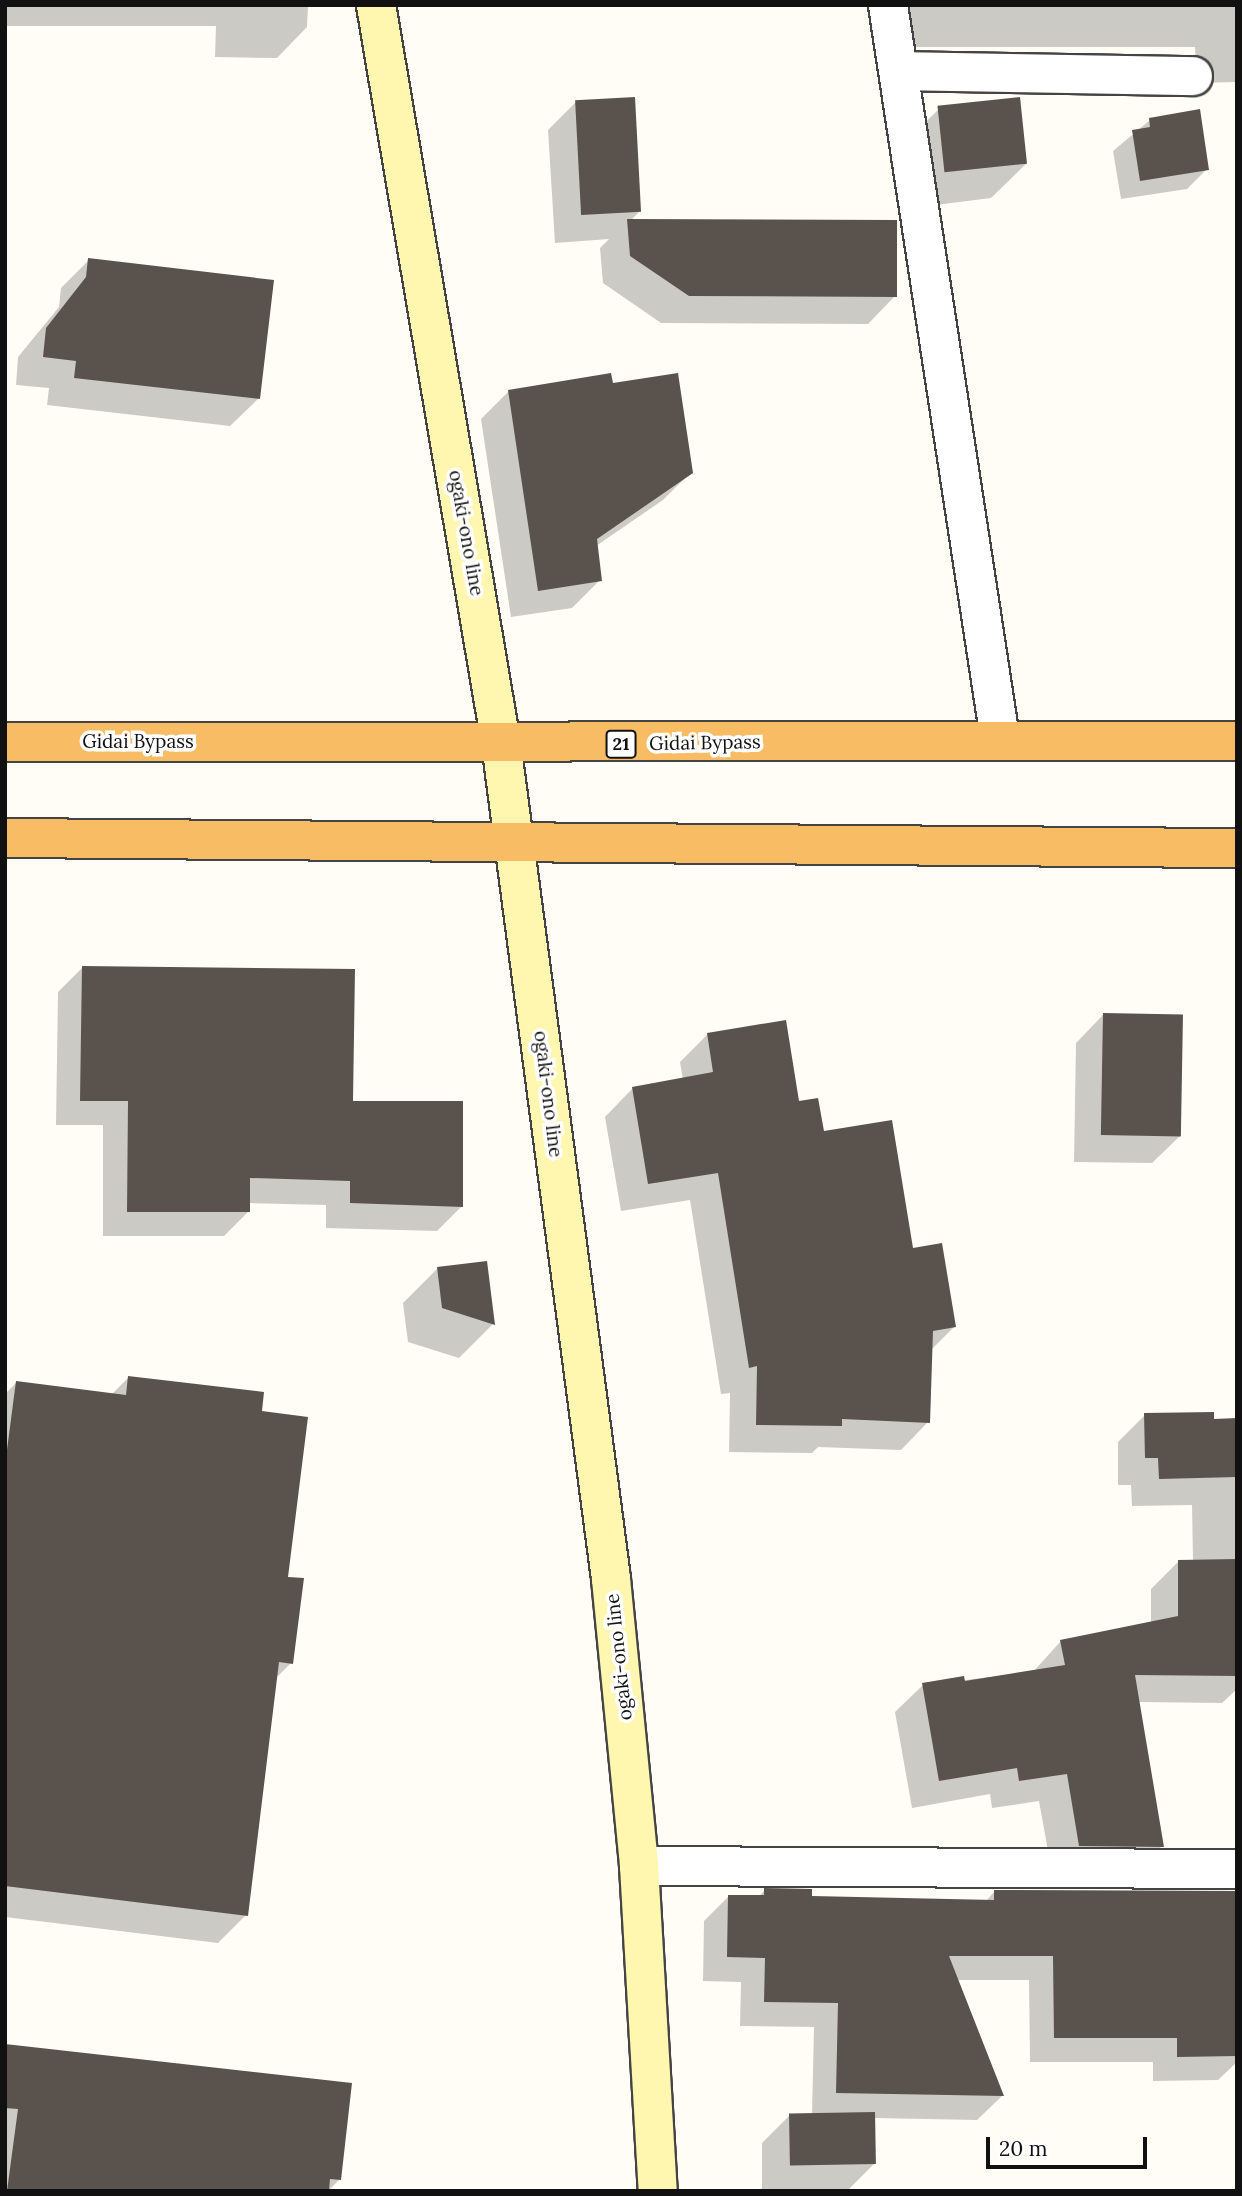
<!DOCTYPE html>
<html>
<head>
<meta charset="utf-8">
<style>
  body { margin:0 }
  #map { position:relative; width:1242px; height:2196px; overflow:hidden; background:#fffdf5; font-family:Lora,serif }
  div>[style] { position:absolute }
  .shadow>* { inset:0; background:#0003 }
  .building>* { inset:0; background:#5a524d; transform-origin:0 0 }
  .roads { filter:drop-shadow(2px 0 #444) drop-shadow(-2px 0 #444) drop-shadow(0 2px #444) drop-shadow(0 -2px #444) }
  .minor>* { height:38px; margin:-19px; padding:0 19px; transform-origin:19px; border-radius:19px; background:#fff }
  .secondary>* { height:38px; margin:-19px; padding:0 19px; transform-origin:19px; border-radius:19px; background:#fff6b0 }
  .trunk>* { height:38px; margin:-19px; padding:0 19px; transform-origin:19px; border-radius:19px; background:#f7bc64 }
  span { translate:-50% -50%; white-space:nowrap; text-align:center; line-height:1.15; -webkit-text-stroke:7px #fff; paint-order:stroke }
  .shield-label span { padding:2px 5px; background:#fff; border:2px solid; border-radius:5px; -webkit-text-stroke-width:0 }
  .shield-label { font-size:18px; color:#111; font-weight:700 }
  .street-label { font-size:19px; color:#111 }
  .frame { position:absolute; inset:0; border:7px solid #111; pointer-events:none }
  .scale { position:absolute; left:986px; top:2137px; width:161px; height:32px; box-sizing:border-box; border:4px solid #111; border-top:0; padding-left:9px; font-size:21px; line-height:24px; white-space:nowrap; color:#111; -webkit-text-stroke:5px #fff; paint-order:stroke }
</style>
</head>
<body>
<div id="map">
  <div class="shadow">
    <div style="clip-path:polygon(5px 5px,308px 5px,307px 27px,277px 58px,215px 57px,216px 26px,5px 26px)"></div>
    <div style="clip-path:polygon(895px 5px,1237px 5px,1237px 82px,1197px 83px,1195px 47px,895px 47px)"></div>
    <div style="clip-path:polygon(576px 102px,640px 211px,631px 220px,895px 296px,868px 324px,661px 323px,603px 283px,600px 248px,609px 239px,555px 243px,548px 130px)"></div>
    <div style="clip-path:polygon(939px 109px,1026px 164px,991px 198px,912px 208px,904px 143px)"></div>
    <div style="clip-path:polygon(1150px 120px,1207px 169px,1187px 189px,1121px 199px,1113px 151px)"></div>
    <div style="clip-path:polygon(89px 260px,258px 399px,230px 426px,47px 405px,49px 388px,16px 385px,18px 357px,59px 307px,61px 288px)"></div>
    <div style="clip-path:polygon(611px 385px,691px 472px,663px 500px,596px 546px,600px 580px,572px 608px,511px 617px,481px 419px,509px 391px)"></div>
    <div style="clip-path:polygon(83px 967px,352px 1103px,462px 1206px,437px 1231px,326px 1228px,326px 1205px,249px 1203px,249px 1211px,224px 1236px,103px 1236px,103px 1125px,56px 1125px,58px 992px)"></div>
    <div style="clip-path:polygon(1103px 1015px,1180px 1136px,1152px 1163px,1074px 1162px,1076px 1043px)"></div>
    <div style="clip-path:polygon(708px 1034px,798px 1102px,911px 1250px,954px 1327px,931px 1350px,928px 1422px,901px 1450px,818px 1447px,812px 1453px,729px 1452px,730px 1393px,721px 1394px,690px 1200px,621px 1211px,605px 1117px,632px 1089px,683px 1080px,680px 1062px)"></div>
    <div style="clip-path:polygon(438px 1268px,493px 1324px,459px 1358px,408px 1342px,403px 1303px)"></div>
    <div style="clip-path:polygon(129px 1377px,287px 1578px,291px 1663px,275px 1679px,246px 1915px,218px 1943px,5px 1917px,5px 1394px,16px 1383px,111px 1395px)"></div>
    <div style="clip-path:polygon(1145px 1415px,1237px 1420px,1237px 1689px,1222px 1703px,1138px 1702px,1162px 1846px,1134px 1874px,1052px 1873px,1039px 1801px,992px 1808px,990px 1794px,912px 1808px,895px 1712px,923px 1685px,1033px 1672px,1060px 1642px,1151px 1623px,1151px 1589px,1179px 1561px,1193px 1561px,1192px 1505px,1132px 1506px,1131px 1485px,1118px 1485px,1118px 1442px)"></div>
    <div style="clip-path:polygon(765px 1890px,810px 1898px,985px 1902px,995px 1891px,1237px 1893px,1237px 2062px,1218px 2080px,1153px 2081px,1153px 2062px,1030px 2062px,1029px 1980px,956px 1980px,1002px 2096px,977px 2120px,874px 2118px,874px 2164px,847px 2191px,762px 2191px,762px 2143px,790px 2115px,812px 2115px,814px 2027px,740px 2026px,741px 1982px,703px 1981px,704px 1921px,729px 1896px,758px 1897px)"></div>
    <div style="clip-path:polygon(5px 2045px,350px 2085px,339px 2180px,328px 2191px,5px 2191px)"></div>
  </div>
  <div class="building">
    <div style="left:635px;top:97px;width:115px;height:60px;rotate:87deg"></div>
    <div style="left:1020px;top:97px;width:67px;height:83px;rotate:84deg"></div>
    <div style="clip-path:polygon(1200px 109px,1209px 170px,1140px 181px,1132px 130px,1150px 127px,1149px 118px)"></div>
    <div style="clip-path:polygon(627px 219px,897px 220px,897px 297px,689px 296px,630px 256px)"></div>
    <div style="clip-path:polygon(88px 258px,274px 280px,260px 399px,74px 378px,76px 361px,43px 357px,46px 328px,86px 277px)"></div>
    <div style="clip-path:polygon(611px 373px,613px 383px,678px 373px,693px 473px,597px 539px,602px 581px,538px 591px,508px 390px)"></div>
    <div style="clip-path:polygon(82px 966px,355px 969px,353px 1101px,463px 1101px,463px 1207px,350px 1203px,350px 1181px,250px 1178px,250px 1212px,127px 1212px,128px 1101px,80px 1101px)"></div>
    <div style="left:1103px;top:1013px;width:80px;height:122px;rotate:1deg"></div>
    <div style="clip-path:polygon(786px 1020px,799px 1101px,818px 1098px,824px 1131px,892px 1120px,913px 1248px,942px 1243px,956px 1327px,933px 1331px,930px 1423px,842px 1419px,842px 1426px,756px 1425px,757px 1366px,749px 1368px,718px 1173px,648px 1184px,632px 1087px,713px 1072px,707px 1033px)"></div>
    <div style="clip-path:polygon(487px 1261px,495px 1325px,442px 1308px,437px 1267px)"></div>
    <div style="clip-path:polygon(128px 1376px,264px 1392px,262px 1411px,308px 1417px,288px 1577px,304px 1578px,293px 1664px,279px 1662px,248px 1916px,5px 1886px,5px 1465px,16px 1381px,126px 1395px)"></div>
    <div style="clip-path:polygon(1214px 1412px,1214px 1419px,1237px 1418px,1237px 1477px,1159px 1479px,1158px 1458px,1145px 1458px,1144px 1413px)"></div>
    <div style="clip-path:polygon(1237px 1559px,1237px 1676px,1135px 1675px,1164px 1847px,1079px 1846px,1067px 1774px,1019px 1781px,1017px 1768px,939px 1781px,922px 1683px,964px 1676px,965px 1681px,1065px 1665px,1060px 1640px,1178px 1616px,1178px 1560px)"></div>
    <div style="clip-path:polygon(764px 1888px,812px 1889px,812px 1896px,994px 1900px,994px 1890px,1237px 1891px,1237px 2056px,1177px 2057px,1177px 2038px,1054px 2038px,1053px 1956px,949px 1956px,1004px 2096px,836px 2093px,838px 2003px,764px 2002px,765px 1958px,727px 1957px,728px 1895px,764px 1895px)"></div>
    <div style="clip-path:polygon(5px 2044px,352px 2083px,341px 2180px,330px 2179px,329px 2191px,7px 2191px,18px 2109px,5px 2108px)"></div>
    <div style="left:875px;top:2112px;width:52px;height:86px;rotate:89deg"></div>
  </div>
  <div class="roads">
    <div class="minor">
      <div style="left:888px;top:5px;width:742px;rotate:81.32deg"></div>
      <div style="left:900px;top:71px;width:293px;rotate:1deg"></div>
      <div style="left:639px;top:1866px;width:598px;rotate:0.29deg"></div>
    </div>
    <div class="secondary">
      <div style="left:376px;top:5px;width:749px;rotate:80.39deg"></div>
      <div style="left:501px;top:743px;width:843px;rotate:82.5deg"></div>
      <div style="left:611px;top:1579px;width:288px;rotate:84.4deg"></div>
      <div style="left:639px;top:1866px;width:326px;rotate:86.7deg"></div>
    </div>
    <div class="trunk">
      <div style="left:5px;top:742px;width:1232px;rotate:-0.05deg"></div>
      <div style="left:5px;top:838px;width:1232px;rotate:0.47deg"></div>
    </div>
  </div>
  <div class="shield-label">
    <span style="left:621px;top:744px">21</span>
  </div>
  <div class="street-label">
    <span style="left:466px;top:533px;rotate:80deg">ogaki-ono line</span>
    <span style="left:138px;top:742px">Gidai Bypass</span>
    <span style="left:705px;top:743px;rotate:-1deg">Gidai Bypass</span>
    <span style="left:548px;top:1094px;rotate:83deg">ogaki-ono line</span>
    <span style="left:619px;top:1657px;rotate:-96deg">ogaki-ono line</span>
  </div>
  <div class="frame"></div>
  <div class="scale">20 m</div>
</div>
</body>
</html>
